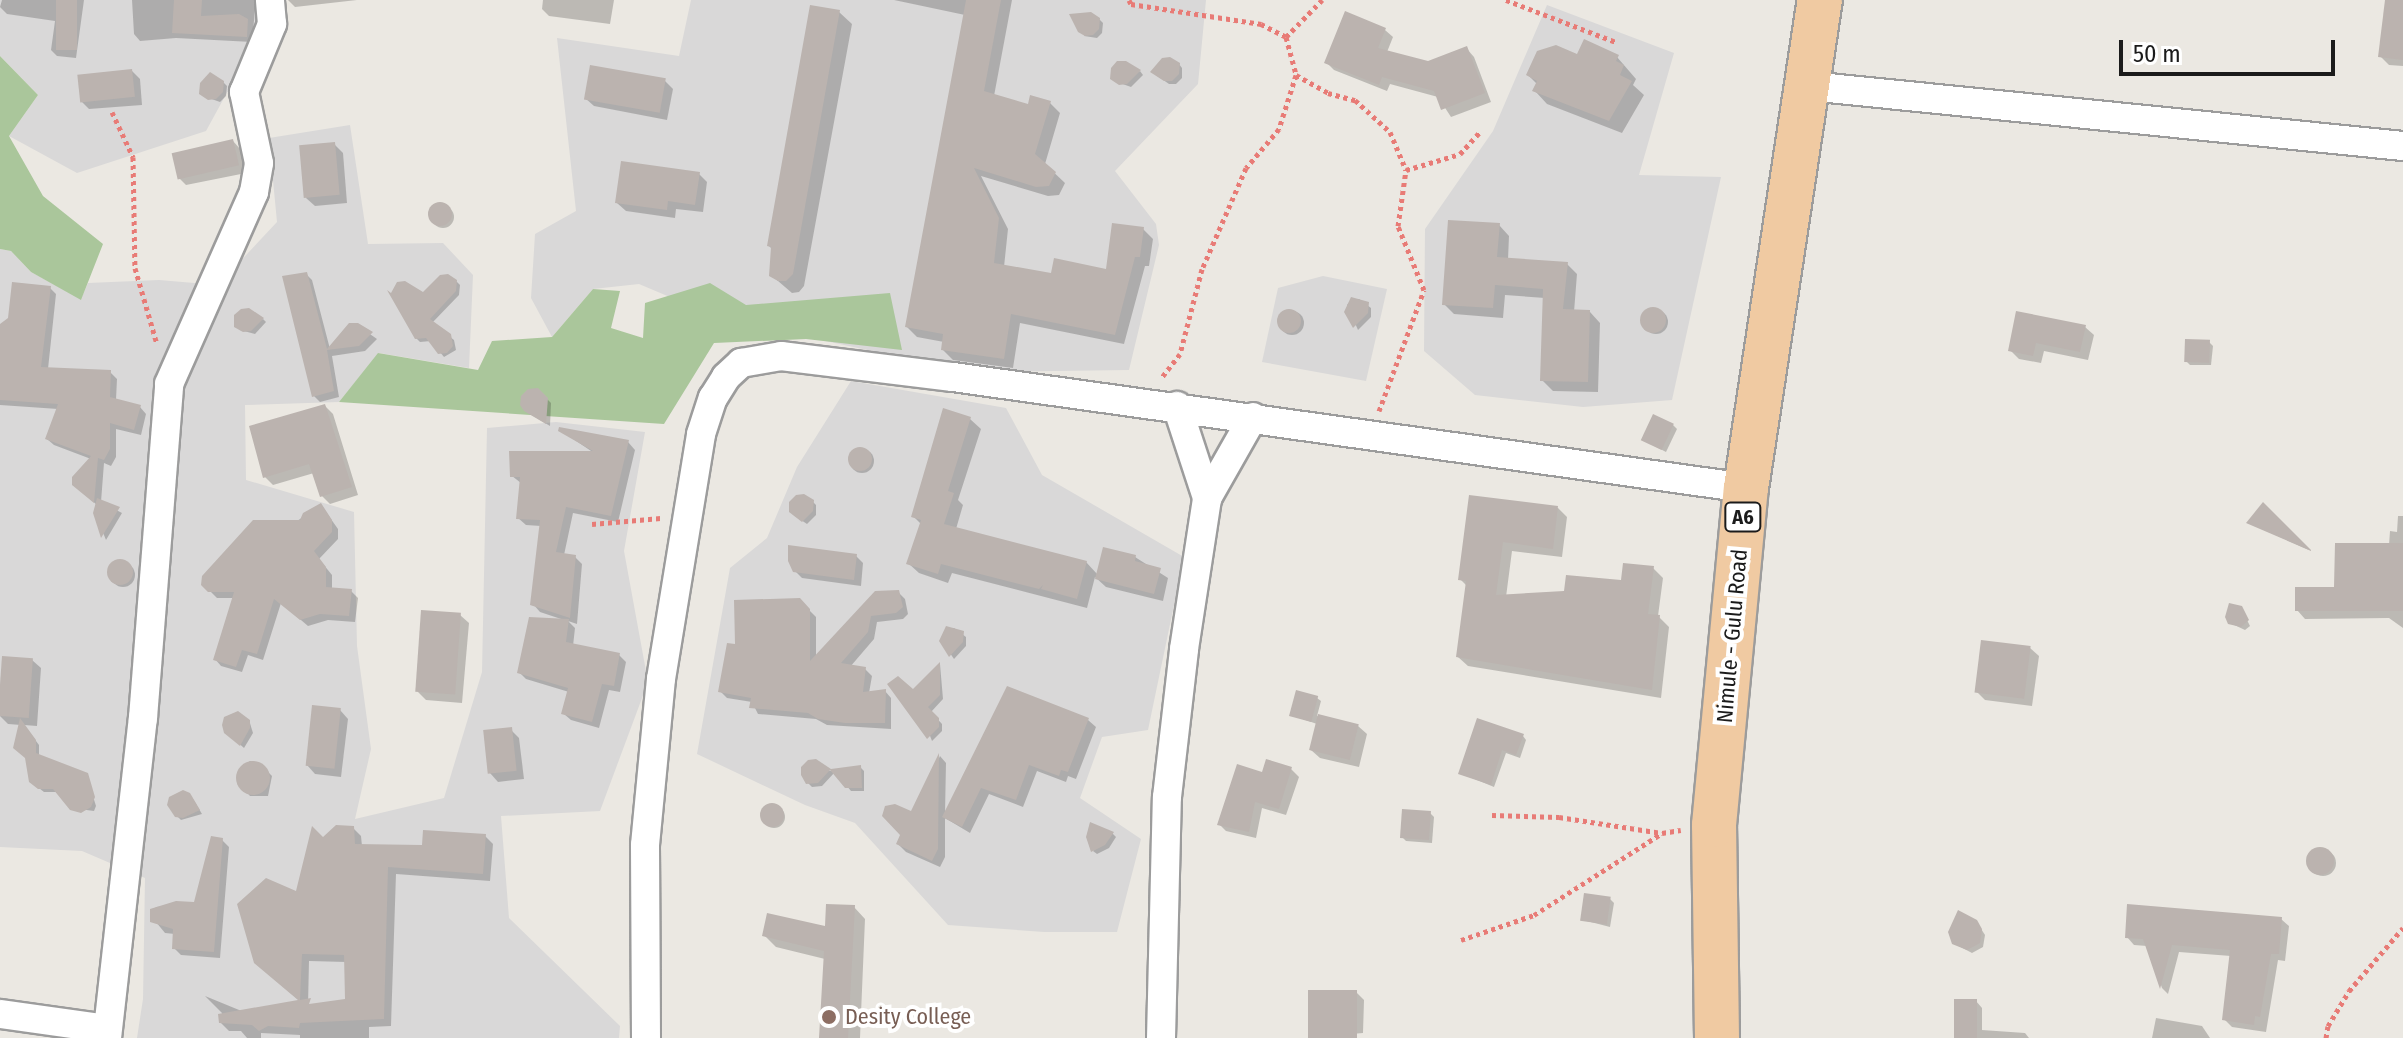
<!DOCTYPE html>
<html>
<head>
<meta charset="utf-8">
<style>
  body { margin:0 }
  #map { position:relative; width:2403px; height:1038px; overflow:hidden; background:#ebe8e2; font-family:"Fira Sans Condensed",sans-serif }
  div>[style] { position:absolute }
  .residential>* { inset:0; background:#d9d8d8 }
  .forest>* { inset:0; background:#aac69b }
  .shadow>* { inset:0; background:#0003 }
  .round { border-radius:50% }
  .building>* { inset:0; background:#bbb3af; transform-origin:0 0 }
  .path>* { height:5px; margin-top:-2.5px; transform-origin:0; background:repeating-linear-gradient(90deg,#e87b76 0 4px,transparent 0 8px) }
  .roads { filter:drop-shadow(2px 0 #9c9c9c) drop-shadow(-2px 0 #9c9c9c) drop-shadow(0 2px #9c9c9c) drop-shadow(0 -2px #9c9c9c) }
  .minor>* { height:28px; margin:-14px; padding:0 14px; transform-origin:14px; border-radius:14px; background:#fff }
  .primary>* { height:44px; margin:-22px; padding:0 22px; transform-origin:22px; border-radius:22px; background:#f0caa2 }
  .dots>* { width:22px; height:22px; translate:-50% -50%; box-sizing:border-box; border:4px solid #fff; border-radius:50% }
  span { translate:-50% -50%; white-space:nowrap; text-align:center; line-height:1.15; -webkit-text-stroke:8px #fff; paint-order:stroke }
  .shield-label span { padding:2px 6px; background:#fff; border:2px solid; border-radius:6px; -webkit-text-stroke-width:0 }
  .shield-label { font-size:20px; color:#1b1b1b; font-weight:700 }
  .street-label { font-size:22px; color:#1b1b1b }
  .education-label { font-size:22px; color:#785e54 }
  .left { translate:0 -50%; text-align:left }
  .scale { position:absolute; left:2119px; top:40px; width:216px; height:36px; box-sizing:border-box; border:4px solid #1b1b1b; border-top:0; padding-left:10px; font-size:24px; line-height:28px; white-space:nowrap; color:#1b1b1b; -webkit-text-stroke:6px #fff; paint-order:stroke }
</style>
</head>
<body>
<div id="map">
  <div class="residential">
    <div style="clip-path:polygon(0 0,260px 0,253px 45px,206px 131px,77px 173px,9px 136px,38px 95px,0 56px)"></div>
    <div style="clip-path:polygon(691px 0,1206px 0,1198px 84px,1115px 171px,1156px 224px,1159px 245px,1129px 370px,971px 372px,722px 319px,639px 284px,593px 289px,552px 337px,531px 298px,535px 234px,576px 211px,557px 38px,679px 56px)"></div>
    <div style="clip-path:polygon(1547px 5px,1674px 53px,1639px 175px,1721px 177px,1672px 400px,1583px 407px,1475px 395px,1424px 351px,1425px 229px,1493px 131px)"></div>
    <div style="clip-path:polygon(350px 125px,368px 244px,443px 243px,473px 275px,469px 368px,379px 353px,339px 402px,245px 405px,246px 480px,354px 512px,357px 646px,371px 749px,355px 819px,444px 798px,482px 672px,487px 428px,556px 422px,645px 432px,624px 551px,648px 682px,600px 811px,501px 816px,509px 918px,620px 1026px,619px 1038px,137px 1038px,143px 999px,145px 878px,82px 851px,0 847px,0 249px,11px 251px,31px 272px,81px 299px,88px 283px,159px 280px,218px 285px,277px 222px,269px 138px)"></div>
    <div style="clip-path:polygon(1323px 276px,1387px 289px,1366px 381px,1262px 362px,1278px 288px)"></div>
    <div style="clip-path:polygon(851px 381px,1006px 408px,1042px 475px,1184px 557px,1148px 730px,1102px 737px,1080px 798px,1141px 839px,1117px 932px,1044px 932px,948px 925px,855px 823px,805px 805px,697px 754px,730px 568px,767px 538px,797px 467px)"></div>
  </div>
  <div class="forest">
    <div style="clip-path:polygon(0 56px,38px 95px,9px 136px,43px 196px,103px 244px,81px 300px,31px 272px,11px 251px,0 249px)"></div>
    <div style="clip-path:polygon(710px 283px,746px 305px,890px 293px,902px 350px,806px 339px,714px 343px,664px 424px,339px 402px,378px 353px,478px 370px,492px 341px,552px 337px,593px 289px,620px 291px,611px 328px,643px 338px,645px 303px)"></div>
  </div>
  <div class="shadow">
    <div style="clip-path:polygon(2px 0,84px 0,76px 58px,57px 56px,51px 50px,55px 21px,7px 14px,0 7px)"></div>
    <div style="clip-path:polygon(132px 0,263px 0,259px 10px,255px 10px,252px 42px,176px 38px,140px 41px,134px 34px)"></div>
    <div style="clip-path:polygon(357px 0,295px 7px,288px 0)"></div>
    <div style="clip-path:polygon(543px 0,614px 0,610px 24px,549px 16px,542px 9px)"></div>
    <div style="clip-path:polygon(894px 0,1012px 0,994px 96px,1029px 106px,1050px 103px,1060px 113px,1045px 164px,1065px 183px,1059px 195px,1048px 196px,981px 176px,1008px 229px,1004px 267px,1053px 275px,1107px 271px,1143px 229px,1153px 239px,1149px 266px,1145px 266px,1124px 344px,1020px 323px,1013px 368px,953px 360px,943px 350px,944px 342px,917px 337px,907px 327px,965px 15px)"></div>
    <div style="clip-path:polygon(2387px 0,2403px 0,2403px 66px,2389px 65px,2380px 56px)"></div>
    <div style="clip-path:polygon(839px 12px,852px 24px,804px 286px,799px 292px,792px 293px,771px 275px,773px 250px,769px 246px)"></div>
    <div style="clip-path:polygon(1099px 19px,1103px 23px,1102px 33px,1097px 38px,1084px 36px)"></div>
    <div style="clip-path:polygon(1385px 30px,1393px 37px,1387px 52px,1428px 63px,1467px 49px,1474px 57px,1491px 102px,1451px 117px,1438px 97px,1390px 84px,1387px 91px,1334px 70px,1326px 62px)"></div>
    <div style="clip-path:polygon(1578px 57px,1617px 57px,1636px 79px,1633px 85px,1644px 95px,1622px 133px,1547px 104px,1535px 91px,1537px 84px,1528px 75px)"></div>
    <div style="clip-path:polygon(1179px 64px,1182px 68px,1182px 78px,1176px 84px,1169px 84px,1156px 75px)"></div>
    <div style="clip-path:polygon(132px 71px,140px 79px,142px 105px,89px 109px,81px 101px)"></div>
    <div style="clip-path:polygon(1140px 71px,1143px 75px,1131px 87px,1117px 82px)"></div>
    <div style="clip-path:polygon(665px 81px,673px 89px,667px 120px,594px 106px,585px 98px)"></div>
    <div style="clip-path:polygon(223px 82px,227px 86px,226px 96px,220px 102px,206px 97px)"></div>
    <div style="clip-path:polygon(233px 141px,241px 150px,246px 173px,186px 185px,178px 177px)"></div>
    <div style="clip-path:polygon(334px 144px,343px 153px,347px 203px,315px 206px,306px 198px)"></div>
    <div style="clip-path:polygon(699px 174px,707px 182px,703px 212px,676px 209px,675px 218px,626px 211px,617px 203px)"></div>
    <div class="round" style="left:432px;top:206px;width:22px;height:22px"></div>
    <div style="clip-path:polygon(1499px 225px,1509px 236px,1508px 260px,1567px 264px,1577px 274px,1574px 312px,1590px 312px,1600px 323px,1598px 392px,1553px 391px,1542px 380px,1545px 298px,1505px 295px,1503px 318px,1454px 314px,1444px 304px)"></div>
    <div style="clip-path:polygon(306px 274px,312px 280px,330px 349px,357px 325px,377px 339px,365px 351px,332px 356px,339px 397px,320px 402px,314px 396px)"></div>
    <div style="clip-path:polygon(456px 281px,460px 285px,459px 295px,432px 323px,454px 340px,456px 350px,444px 357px,431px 341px,420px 342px,416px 338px,424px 295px)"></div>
    <div style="clip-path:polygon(50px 288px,56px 294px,48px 369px,110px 372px,117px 379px,116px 400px,140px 407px,146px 414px,141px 435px,116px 429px,116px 457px,111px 466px,104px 463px,101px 502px,122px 513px,106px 540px,95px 513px,97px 505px,81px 491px,91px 459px,54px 445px,47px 439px,58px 409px,0 405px,0 327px)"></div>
    <div style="clip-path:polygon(1352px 299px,1359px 299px,1371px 308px,1371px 317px,1358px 330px,1347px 305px)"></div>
    <div class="round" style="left:1644px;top:310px;width:24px;height:24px"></div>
    <div class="round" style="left:1280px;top:311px;width:24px;height:24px"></div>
    <div style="clip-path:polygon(263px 319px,266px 322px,255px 334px,240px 330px)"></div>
    <div style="clip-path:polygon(2085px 327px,2094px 335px,2088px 360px,2044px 351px,2041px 363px,2019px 359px,2010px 350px)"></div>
    <div style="clip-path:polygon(2209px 342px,2213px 346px,2211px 365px,2190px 365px,2186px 361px)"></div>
    <div style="clip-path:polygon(538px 390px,551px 403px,550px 426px,530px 414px)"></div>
    <div style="clip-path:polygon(325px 406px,333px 414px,358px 495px,330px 504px,322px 496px,314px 473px,273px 485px,265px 477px)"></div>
    <div style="clip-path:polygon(970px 419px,981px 429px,958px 500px,963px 505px,956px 529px,1086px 562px,1098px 575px,1135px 557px,1168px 578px,1163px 601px,1106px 587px,1095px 577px,1087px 608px,952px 573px,948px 583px,919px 573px,908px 563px,921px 524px,913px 516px)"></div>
    <div style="clip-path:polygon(1673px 425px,1677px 429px,1666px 452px,1643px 440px)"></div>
    <div style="clip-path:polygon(560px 430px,628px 442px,635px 450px,618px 522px,573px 513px,564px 555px,575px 557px,582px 564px,577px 624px,568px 621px,575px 628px,573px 646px,619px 655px,626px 662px,620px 692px,609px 690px,599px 728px,571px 720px,564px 714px,569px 692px,526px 679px,519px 672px,564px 620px,540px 612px,533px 604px,541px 526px,526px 525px,518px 518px,521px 483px,512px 476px,594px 453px)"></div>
    <div class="round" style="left:850px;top:449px;width:24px;height:24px"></div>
    <div style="clip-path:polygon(1471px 497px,1558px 508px,1567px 517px,1562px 557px,1512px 551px,1506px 597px,1566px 593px,1623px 582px,1653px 568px,1663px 578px,1658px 616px,1669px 627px,1661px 698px,1468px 666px,1458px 657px,1467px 586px,1460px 579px)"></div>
    <div style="clip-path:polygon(812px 501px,816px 505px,816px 515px,807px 524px,795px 516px)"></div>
    <div style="clip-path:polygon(321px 505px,338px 529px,338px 539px,319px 559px,332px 575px,332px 590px,351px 591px,358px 598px,355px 622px,328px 620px,308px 626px,281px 603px,263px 660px,248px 655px,242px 672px,221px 666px,215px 659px,234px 598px,217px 598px,203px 584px)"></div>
    <div style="clip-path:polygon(2264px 505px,2309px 550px,2249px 523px)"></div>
    <div style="clip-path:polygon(2398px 516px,2403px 516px,2403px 628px,2389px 618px,2305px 619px,2297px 610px,2336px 589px,2389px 545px,2390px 531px,2397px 532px)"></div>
    <div style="clip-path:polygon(856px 556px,863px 563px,861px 586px,802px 578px,795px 571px)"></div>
    <div class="round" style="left:111px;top:563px;width:24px;height:24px"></div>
    <div style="clip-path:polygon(898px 592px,905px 599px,908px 614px,903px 619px,877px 622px,874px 639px,850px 667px,865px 669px,872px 676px,869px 693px,885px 691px,891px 698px,891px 729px,827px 725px,816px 719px,758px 714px,752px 702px,727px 698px,720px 691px,737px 647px,799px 600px,816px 617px,816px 657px)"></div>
    <div style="clip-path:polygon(2241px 608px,2250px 626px,2245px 630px,2230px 623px)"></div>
    <div style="clip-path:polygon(460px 615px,469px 623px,462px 703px,426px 700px,418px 692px)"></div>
    <div style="clip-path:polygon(947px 628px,954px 628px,966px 637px,966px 646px,954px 659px,941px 640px)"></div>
    <div style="clip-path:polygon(2030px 648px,2039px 656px,2032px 706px,1985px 700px,1977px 692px)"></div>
    <div style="clip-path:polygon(4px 658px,32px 660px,41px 668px,37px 726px,24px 725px,39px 745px,39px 756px,86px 774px,96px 806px,94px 811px,71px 808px,58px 792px,44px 792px,35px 785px,21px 725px,8px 724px,0 716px)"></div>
    <div style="clip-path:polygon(940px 664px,943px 699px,931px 712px,942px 724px,942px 731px,932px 741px,913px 692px)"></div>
    <div style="clip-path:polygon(1008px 689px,1088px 720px,1096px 727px,1076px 779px,1068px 776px,1066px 782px,1037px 771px,1023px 807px,989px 794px,970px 833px,945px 818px,945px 857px,940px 867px,906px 852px,898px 844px,940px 756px,946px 763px,945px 814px)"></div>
    <div style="clip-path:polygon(1317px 698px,1321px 701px,1317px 716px,1358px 726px,1367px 734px,1359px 767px,1320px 758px,1311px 750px,1317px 724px,1291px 715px)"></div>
    <div style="clip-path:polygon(340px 710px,348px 719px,341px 777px,315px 774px,307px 765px)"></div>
    <div style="clip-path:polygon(231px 714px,249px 720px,253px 733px,244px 748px,226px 732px)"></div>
    <div style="clip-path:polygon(511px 730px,519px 738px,524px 779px,498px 782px,490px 773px)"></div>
    <div style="clip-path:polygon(1523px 736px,1526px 740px,1520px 758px,1506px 753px,1494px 787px,1460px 773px)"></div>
    <div style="clip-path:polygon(250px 761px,259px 763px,272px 776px,268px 796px,250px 796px,239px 783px,239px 771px)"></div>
    <div style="clip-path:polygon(816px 761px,830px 771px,860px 767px,864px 771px,864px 791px,851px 791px,835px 772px,822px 786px,812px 787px,808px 783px)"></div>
    <div style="clip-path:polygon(1291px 769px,1299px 777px,1286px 815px,1262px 808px,1256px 838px,1226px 831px,1219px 824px,1263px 775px)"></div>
    <div style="clip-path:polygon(193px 799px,202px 814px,181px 820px,177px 816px)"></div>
    <div class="round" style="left:763px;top:806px;width:22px;height:22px"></div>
    <div style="clip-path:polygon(1430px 813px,1434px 817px,1432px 843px,1406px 841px,1402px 837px)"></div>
    <div style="clip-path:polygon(evenodd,353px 828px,361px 836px,362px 846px,423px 847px,485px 836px,493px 844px,490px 881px,396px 874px,391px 1026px,369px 1027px,369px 1038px,300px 1038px,300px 1035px,261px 1033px,261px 1038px,247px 1038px,241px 1031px,229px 1031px,221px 1023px,222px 1013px,205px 996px,244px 1012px,301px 1002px,265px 971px,323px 839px,353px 828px,309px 961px,346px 962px,347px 1001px,308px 1006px,309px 961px)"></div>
    <div style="clip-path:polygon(1112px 833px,1116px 837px,1109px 848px,1097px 854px,1093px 851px)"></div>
    <div style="clip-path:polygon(222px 840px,229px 847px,220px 958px,181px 955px,174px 948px,175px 934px,165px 933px,151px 916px,156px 907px,196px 904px)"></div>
    <div class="round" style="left:2310px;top:850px;width:26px;height:26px"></div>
    <div style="clip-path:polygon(1610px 899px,1614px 903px,1610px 927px,1583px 920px)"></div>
    <div style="clip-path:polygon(854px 907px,865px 919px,860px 1038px,821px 1038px,825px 959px,776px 947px,764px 935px,827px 928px)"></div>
    <div style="clip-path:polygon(2281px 919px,2289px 926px,2285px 961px,2278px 960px,2266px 1032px,2232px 1027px,2224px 1019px,2231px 956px,2179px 952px,2168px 994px,2162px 988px,2147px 946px,2134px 945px,2127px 937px)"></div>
    <div style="clip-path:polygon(1976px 921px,1985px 935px,1983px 947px,1972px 953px,1953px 943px)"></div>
    <div style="clip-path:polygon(1356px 992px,1364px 1000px,1363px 1033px,1318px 1037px)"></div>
    <div style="clip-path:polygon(1976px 1001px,1982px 1008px,1982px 1030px,2025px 1033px,2029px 1038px,1956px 1038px)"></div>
    <div style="clip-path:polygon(2156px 1018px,2202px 1026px,2210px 1038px,2152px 1038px)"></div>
  </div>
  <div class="building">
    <div style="left:56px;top:0;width:21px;height:50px"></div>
    <div style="clip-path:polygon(174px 0,202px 0,201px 16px,239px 14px,248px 19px,247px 37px,172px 33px)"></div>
    <div style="clip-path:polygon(966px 0,1001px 0,984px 91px,1028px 104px,1030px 95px,1051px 101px,1035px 154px,1056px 172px,1049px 186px,1036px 187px,974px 168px,999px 218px,994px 263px,1051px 273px,1054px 258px,1106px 269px,1112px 223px,1144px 227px,1140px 257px,1135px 257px,1115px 335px,1011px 314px,1004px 359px,941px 350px,943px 334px,905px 327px)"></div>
    <div style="clip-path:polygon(2385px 0,2403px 0,2403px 60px,2378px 57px)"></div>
    <div style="clip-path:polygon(810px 5px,840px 10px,793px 274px,786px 281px,778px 281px,769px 276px,771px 247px,767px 246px)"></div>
    <div style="clip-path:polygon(1345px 11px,1386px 28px,1378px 48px,1428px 61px,1467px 46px,1485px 93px,1441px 110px,1434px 91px,1382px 77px,1379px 85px,1324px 63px)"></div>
    <div style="clip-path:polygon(1091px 12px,1100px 18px,1099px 29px,1093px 35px,1085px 36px,1078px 32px,1069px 14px)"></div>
    <div style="clip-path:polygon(1584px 39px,1619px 55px,1616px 61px,1624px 65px,1620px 75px,1632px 81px,1609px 121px,1532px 91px,1537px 81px,1526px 75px,1537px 51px,1556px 45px,1577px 54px)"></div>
    <div style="clip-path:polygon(1170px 57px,1180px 63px,1179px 74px,1172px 81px,1164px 81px,1150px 72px,1162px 58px)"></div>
    <div style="clip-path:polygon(1117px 61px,1126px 61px,1141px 70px,1127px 84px,1119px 85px,1110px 79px,1111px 68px)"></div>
    <div style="left:590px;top:65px;width:77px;height:35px;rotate:10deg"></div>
    <div style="left:132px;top:69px;width:28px;height:55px;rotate:84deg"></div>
    <div style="clip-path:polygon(210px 72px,224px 81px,223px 92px,216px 99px,208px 100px,199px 94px,200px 83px)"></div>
    <div style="left:233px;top:139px;width:27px;height:63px;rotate:77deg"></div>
    <div style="left:335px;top:142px;width:53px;height:36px;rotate:85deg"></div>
    <div style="clip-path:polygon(621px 161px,700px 172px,695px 205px,668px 201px,667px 210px,615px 203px)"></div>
    <div class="round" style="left:428px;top:202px;width:24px;height:24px"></div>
    <div style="clip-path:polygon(1448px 220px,1500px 223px,1497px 257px,1568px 262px,1563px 309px,1590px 310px,1588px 382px,1540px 381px,1543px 289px,1495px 285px,1493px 308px,1442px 305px)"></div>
    <div style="clip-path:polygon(307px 272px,327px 349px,349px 323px,358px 323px,373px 332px,359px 346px,327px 350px,334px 391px,312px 397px,282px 276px)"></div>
    <div style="clip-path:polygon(448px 274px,457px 280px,456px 291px,430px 319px,451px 334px,453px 346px,447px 353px,438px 354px,426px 338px,415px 339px,387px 290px,391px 293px,397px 282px,405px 281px,423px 292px,440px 275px)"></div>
    <div style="clip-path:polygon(12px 282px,51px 286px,41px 367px,111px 370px,110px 397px,141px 405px,134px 430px,110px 423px,110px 449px,104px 460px,98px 458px,94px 503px,72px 485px,72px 477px,91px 456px,45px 439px,58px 404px,0 400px,0 324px,8px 318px)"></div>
    <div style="clip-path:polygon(1351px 297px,1369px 302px,1368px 313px,1353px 328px,1344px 312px)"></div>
    <div class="round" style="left:1640px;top:307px;width:26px;height:26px"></div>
    <div style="clip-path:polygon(249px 308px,264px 318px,251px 331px,243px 332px,234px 327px,234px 315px,241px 309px)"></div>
    <div class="round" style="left:1277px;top:309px;width:24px;height:24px"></div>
    <div style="clip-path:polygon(2016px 311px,2086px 325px,2080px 352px,2036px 343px,2033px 356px,2008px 351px)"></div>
    <div style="left:2185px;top:339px;width:25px;height:23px;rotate:2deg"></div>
    <div style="clip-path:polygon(538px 388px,548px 398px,546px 424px,524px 411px,520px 405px,521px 396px,528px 389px)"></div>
    <div style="clip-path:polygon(325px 404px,352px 487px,320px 497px,309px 464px,263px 478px,249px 426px)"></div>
    <div style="clip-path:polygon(943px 408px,971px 417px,948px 491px,954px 493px,944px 524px,1087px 561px,1077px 599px,1041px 589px,1043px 585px,1039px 589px,941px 564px,938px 574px,906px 564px,921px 520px,911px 517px)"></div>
    <div style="left:1653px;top:414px;width:23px;height:29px;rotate:25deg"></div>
    <div style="clip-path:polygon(559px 427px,629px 440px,611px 516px,566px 507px,556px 552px,576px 555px,570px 618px,530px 605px,540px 520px,516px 519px,520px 477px,510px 477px,509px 451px,593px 451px,558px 431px)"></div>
    <div class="round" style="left:848px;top:447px;width:24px;height:24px"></div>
    <div style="clip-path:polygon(804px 494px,814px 500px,813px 511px,802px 522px,789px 512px,789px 502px,796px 495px)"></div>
    <div style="clip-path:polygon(1469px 495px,1558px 506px,1553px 549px,1503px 542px,1496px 595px,1564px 591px,1566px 575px,1621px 580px,1623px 563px,1654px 566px,1648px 614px,1660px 615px,1652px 690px,1456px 657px,1466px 581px,1458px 580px)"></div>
    <div style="clip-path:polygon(97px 498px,120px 507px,101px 538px,93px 513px)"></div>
    <div style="clip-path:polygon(2263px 502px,2311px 550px,2311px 551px,2246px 523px)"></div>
    <div style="clip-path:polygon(321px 503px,332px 520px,332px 532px,314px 551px,326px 567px,326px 587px,352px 589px,349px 616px,320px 614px,300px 620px,274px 599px,257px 654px,242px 650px,236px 667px,213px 660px,234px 592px,208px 592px,201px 585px,202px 576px,253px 520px,300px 520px,303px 513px)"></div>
    <div style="clip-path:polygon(2335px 543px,2403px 543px,2403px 611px,2295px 611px,2295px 587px,2334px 587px)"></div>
    <div style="clip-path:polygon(788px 545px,857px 554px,854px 580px,793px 572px,788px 561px)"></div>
    <div style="clip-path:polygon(1103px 547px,1136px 555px,1135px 561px,1161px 568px,1154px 594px,1095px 579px)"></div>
    <div class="round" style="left:107px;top:559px;width:26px;height:26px"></div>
    <div style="clip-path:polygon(899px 590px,903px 607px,896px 613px,871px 616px,868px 632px,841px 663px,866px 667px,863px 692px,886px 689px,885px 723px,845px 723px,818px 719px,808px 713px,749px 708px,751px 698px,718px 692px,727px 643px,735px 644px,734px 600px,800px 598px,810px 609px,810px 661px,875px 591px)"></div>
    <div style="clip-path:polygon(2229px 603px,2242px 606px,2249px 620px,2241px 627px,2228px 624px,2225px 617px)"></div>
    <div style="left:421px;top:610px;width:40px;height:82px;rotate:4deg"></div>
    <div style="clip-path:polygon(529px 617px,569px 619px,566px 642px,620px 653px,614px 686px,602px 684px,592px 722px,561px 714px,568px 688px,517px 673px)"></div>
    <div style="clip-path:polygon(946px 626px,964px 631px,963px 642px,949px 657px,939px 641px)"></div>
    <div style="left:1981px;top:640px;width:50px;height:53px;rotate:7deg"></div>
    <div style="left:2px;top:656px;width:31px;height:60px;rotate:4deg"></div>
    <div style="clip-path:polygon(940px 662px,940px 695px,928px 707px,939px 718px,939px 727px,927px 739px,887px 684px,898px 676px,913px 689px)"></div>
    <div style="clip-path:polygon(1007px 686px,1089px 718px,1068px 772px,1061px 770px,1059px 776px,1029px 765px,1016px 800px,981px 788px,962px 827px,942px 817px)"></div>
    <div style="left:1296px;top:690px;width:23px;height:27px;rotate:15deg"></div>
    <div style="left:312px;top:705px;width:29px;height:61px;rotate:6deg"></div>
    <div style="clip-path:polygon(238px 711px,250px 720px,250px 728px,240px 746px,224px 733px,222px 725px,224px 717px)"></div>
    <div style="left:1318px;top:714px;width:42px;height:37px;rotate:14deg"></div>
    <div style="clip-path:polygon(20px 718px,36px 740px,36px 753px,88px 773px,95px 797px,91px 807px,81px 813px,70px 810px,53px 789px,38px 789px,29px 782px,25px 758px,13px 748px)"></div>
    <div style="clip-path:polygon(1477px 718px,1524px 734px,1516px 755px,1502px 750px,1491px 785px,1458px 774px)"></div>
    <div style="left:512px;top:727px;width:44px;height:29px;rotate:84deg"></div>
    <div style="clip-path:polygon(939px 753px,938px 849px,932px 861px,896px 844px,900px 835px,882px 816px,885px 806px,895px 804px,911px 811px)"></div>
    <div style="clip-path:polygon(816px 759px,831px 769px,861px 765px,862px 788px,845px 788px,830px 770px,818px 783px,806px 784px,801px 775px,801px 767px,808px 760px)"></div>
    <div style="clip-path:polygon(1266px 759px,1292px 767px,1279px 809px,1255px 802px,1249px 832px,1217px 825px,1237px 764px,1262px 772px)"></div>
    <div class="round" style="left:236px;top:761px;width:34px;height:34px"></div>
    <div style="clip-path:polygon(183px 790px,190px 793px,200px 810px,183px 818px,175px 817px,167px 805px,169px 797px)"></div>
    <div class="round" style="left:760px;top:803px;width:24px;height:24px"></div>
    <div style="left:1402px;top:809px;width:29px;height:29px;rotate:4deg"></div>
    <div style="clip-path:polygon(1090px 822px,1114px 832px,1105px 845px,1091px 852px,1086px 837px)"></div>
    <div style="clip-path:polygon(evenodd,336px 825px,354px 826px,355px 844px,422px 845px,423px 830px,486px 834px,483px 874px,388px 867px,384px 1019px,300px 1023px,299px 1028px,268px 1026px,259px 1031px,252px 1025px,219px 1023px,218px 1014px,298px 1000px,254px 963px,237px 904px,266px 878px,296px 891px,312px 826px,323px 837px,336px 825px,302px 954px,344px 955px,345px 999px,309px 1004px,311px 998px,300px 1000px,302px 954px)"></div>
    <div style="clip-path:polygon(211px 836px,223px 838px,214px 952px,172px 949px,173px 929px,150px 922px,150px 909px,176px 901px,194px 902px)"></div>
    <div class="round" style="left:2306px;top:847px;width:28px;height:28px"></div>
    <div style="left:1584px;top:893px;width:27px;height:28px;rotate:8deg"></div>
    <div style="clip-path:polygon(826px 904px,855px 905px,848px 1038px,819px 1038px,824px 951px,762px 936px,767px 913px,825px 926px)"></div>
    <div style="clip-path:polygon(2127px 904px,2282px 917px,2279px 954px,2271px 954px,2260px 1017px,2255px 1016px,2254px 1025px,2222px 1020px,2230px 950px,2172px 945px,2160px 989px,2143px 939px,2125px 938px)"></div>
    <div style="clip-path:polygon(1958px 910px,1977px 920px,1982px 929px,1980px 943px,1967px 950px,1952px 944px,1948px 932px)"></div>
    <div style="left:1308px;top:990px;width:49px;height:48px"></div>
    <div style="left:1954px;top:999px;width:23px;height:39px"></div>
  </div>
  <div class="path">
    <div style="left:1129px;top:0;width:4px;rotate:63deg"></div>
    <div style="left:1131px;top:4px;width:132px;rotate:8.7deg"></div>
    <div style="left:1261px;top:24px;width:28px;rotate:27deg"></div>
    <div style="left:1286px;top:37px;width:39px;rotate:75deg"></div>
    <div style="left:1296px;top:75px;width:57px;rotate:107.5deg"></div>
    <div style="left:1279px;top:129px;width:51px;rotate:130.2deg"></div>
    <div style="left:1246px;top:168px;width:110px;rotate:113.5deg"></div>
    <div style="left:1202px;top:269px;width:88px;rotate:104.5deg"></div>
    <div style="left:1180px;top:354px;width:31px;rotate:128deg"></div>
    <div style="left:1506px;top:0;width:118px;rotate:20.9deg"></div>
    <div style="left:1286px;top:37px;width:52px;rotate:-45.8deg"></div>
    <div style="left:1296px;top:75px;width:37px;rotate:29deg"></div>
    <div style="left:1328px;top:93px;width:28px;rotate:15deg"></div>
    <div style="left:1355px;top:100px;width:47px;rotate:42.4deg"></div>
    <div style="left:1390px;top:132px;width:41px;rotate:67.2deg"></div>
    <div style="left:1406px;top:170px;width:56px;rotate:-16.5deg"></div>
    <div style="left:1460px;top:154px;width:30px;rotate:-48deg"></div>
    <div style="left:112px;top:112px;width:50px;rotate:65deg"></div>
    <div style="left:133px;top:157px;width:111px;rotate:89deg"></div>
    <div style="left:135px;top:268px;width:79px;rotate:73.9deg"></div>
    <div style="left:1379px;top:411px;width:129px;rotate:-69.6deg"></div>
    <div style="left:1424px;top:290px;width:69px;rotate:-112.1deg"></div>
    <div style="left:1398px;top:226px;width:57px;rotate:-81.9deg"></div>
    <div style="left:592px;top:524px;width:69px;rotate:-5deg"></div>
    <div style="left:1492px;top:815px;width:67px;rotate:1.7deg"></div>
    <div style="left:1559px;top:817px;width:104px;rotate:8.8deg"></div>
    <div style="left:1662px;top:833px;width:19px;rotate:-9deg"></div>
    <div style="left:1461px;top:940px;width:77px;rotate:-18.9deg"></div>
    <div style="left:1534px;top:915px;width:152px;rotate:-32.6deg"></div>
    <div style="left:2326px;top:1038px;width:12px;rotate:-81deg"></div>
    <div style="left:2328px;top:1026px;width:41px;rotate:-59deg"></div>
    <div style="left:2349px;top:991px;width:83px;rotate:-49.4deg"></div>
  </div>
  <div class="roads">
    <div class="minor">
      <div style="left:1809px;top:86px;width:597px;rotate:5.77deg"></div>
      <div style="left:1177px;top:406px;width:97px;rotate:71.9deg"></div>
      <div style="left:0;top:1014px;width:108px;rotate:8deg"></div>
      <div style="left:107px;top:1038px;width:322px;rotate:-83.6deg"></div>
      <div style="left:143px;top:718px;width:335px;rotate:-85.5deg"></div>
      <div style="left:169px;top:384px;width:210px;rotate:-66.1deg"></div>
      <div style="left:254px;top:192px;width:29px;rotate:-80deg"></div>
      <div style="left:259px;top:163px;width:73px;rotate:-101.9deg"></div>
      <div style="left:244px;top:92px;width:74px;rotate:-67.6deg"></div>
      <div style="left:272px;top:24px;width:24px;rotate:-95deg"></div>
      <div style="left:646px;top:1038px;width:193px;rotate:-90.3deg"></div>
      <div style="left:645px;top:845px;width:167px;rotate:-84.5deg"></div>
      <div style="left:661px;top:679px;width:248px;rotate:-80.7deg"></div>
      <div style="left:701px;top:434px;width:38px;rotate:-72deg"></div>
      <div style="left:713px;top:398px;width:25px;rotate:-58deg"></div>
      <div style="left:726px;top:377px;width:21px;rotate:-43deg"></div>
      <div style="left:741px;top:363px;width:41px;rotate:-9.9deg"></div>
      <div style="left:781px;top:356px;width:173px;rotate:7deg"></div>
      <div style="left:953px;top:377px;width:801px;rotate:7.97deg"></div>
      <div style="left:1161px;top:1038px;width:241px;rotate:-88.6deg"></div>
      <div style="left:1167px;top:797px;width:149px;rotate:-83.4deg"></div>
      <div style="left:1184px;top:649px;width:153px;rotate:-81.3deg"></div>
      <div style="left:1207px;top:498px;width:93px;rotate:-60.4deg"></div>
    </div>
    <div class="primary">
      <div style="left:1717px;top:1038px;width:213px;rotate:-90.8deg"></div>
      <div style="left:1714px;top:825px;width:339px;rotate:-84.6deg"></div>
      <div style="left:1746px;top:488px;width:494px;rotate:-81.4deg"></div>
    </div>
  </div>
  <div class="dots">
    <div style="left:829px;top:1017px;background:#8d6e63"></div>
  </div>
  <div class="shield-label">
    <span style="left:1743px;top:517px">A6</span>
  </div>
  <div class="street-label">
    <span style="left:1732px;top:636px;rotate:-85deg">Nimule - Gulu Road</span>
  </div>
  <div class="education-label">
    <span class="left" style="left:845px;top:1017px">Desity College</span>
  </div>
  <div class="scale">50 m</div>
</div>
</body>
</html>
